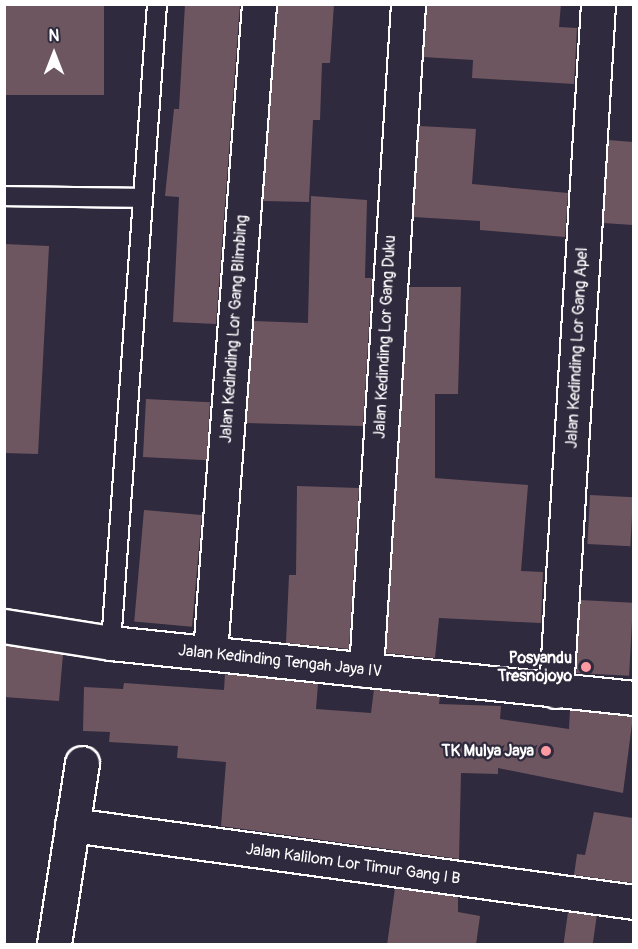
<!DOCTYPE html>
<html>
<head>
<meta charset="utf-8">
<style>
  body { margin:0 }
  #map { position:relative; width:638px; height:949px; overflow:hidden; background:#2f2a3d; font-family:Pangolin,sans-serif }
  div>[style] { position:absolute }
  .building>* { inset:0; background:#6e5661; transform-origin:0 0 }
  .roads { filter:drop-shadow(2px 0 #fff) drop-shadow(-2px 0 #fff) drop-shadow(0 2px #fff) drop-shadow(0 -2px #fff) }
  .lane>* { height:18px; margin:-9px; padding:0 9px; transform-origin:9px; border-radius:9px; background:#2f2a3d }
  .street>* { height:33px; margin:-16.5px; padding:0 16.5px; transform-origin:16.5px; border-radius:16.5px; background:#2f2a3d }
  .dots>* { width:16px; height:16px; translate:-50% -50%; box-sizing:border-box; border:3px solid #2f2a3d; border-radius:50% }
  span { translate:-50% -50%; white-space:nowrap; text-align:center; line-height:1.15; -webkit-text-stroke:4.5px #2f2a3d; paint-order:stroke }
  .street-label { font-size:16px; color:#fff }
  .poi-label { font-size:16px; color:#fff; font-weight:700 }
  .right { translate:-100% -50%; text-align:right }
  .frame { position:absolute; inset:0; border:6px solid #fff; pointer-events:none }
  .north { position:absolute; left:24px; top:24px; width:60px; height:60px; -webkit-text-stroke:4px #2f2a3d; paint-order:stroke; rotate:0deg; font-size:16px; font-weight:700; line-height:24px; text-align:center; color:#fff }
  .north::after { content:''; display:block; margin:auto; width:21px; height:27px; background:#fff; clip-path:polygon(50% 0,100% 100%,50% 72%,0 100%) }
</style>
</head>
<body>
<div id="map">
  <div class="building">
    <div style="left:4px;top:4px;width:100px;height:91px"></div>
    <div style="clip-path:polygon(185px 4px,240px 4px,216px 324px,173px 322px,179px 197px,165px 196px,174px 109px,179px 109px)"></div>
    <div style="clip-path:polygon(278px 4px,334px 4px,330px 63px,322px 63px,320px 120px,313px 120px,309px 202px,263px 201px)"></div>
    <div style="clip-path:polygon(427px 4px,561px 4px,559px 27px,577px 28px,574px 84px,472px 78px,473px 60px,423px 57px)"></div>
    <div style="clip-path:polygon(419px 126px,476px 129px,472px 184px,568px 193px,565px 237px,480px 230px,480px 221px,413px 217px)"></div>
    <div style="clip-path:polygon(608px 140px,633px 142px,633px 225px,603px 223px)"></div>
    <div style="clip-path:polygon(311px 196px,367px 200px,365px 278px,372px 278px,363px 426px,246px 423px,254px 321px,308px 323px)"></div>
    <div style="clip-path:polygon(4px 244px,49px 246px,38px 454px,4px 453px)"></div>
    <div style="clip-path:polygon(409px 287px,461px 287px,458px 394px,435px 394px,435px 478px,528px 485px,521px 571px,543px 572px,541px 623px,439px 618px,435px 658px,386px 653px)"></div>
    <div style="left:146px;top:399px;width:64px;height:58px;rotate:3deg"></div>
    <div style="clip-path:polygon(297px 486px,359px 488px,349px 649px,286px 643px,289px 575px,296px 575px)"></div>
    <div style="left:590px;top:495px;width:43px;height:49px;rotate:3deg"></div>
    <div style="left:144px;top:510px;width:58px;height:112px;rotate:5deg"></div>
    <div style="left:580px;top:600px;width:53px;height:73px;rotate:3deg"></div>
    <div style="clip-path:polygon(4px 645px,63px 654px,59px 701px,4px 697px)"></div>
    <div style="clip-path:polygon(225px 674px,318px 684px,316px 709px,371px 713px,374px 689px,440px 696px,439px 704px,501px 706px,500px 719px,569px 729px,570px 710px,633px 716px,623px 793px,498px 768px,498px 774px,461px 773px,459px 859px,221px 826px,226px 762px,177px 758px,178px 746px,109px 742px,110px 732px,83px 731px,84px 687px,123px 689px,124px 683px,224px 690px)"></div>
    <div style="clip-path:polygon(594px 812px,633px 818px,633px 883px,574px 875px,577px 854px,585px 855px)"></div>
    <div style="clip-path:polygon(395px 888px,458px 897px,458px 912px,480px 916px,476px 945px,387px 945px)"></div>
    <div style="left:568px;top:912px;width:29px;height:33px;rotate:8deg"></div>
  </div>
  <div class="roads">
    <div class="lane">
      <div style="left:4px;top:196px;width:138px;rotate:0.8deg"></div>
      <div style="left:111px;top:643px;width:641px;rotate:-85.88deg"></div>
    </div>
    <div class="street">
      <div style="left:4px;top:626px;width:108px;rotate:9deg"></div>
      <div style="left:111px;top:643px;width:526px;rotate:6deg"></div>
      <div style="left:210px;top:653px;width:651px;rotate:-85.68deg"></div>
      <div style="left:366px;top:670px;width:667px;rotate:-86.39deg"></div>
      <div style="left:556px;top:691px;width:688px;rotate:-86.5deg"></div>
      <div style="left:72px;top:825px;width:567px;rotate:7.8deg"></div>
      <div style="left:54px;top:944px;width:183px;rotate:-81.2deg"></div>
    </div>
  </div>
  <div class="dots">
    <div style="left:586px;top:667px;background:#ff9aa2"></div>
    <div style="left:546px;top:751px;background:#ff9aa2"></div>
  </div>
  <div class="street-label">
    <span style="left:234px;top:329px;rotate:-86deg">Jalan Kedinding Lor Gang Blimbing</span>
    <span style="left:385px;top:337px;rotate:-87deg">Jalan Kedinding Lor Gang Duku</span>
    <span style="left:577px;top:348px;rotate:-87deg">Jalan Kedinding Lor Gang Apel</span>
    <span style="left:280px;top:661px;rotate:6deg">Jalan Kedinding Tengah Jaya IV</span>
    <span style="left:353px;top:864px;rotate:8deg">Jalan Kalilom Lor Timur Gang I B</span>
  </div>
  <div class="poi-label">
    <span class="right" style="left:572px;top:667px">Posyandu<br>Tresnojoyo</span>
    <span class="right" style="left:534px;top:751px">TK Mulya Jaya</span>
  </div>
  <div class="frame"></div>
  <div class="north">N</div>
</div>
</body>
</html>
